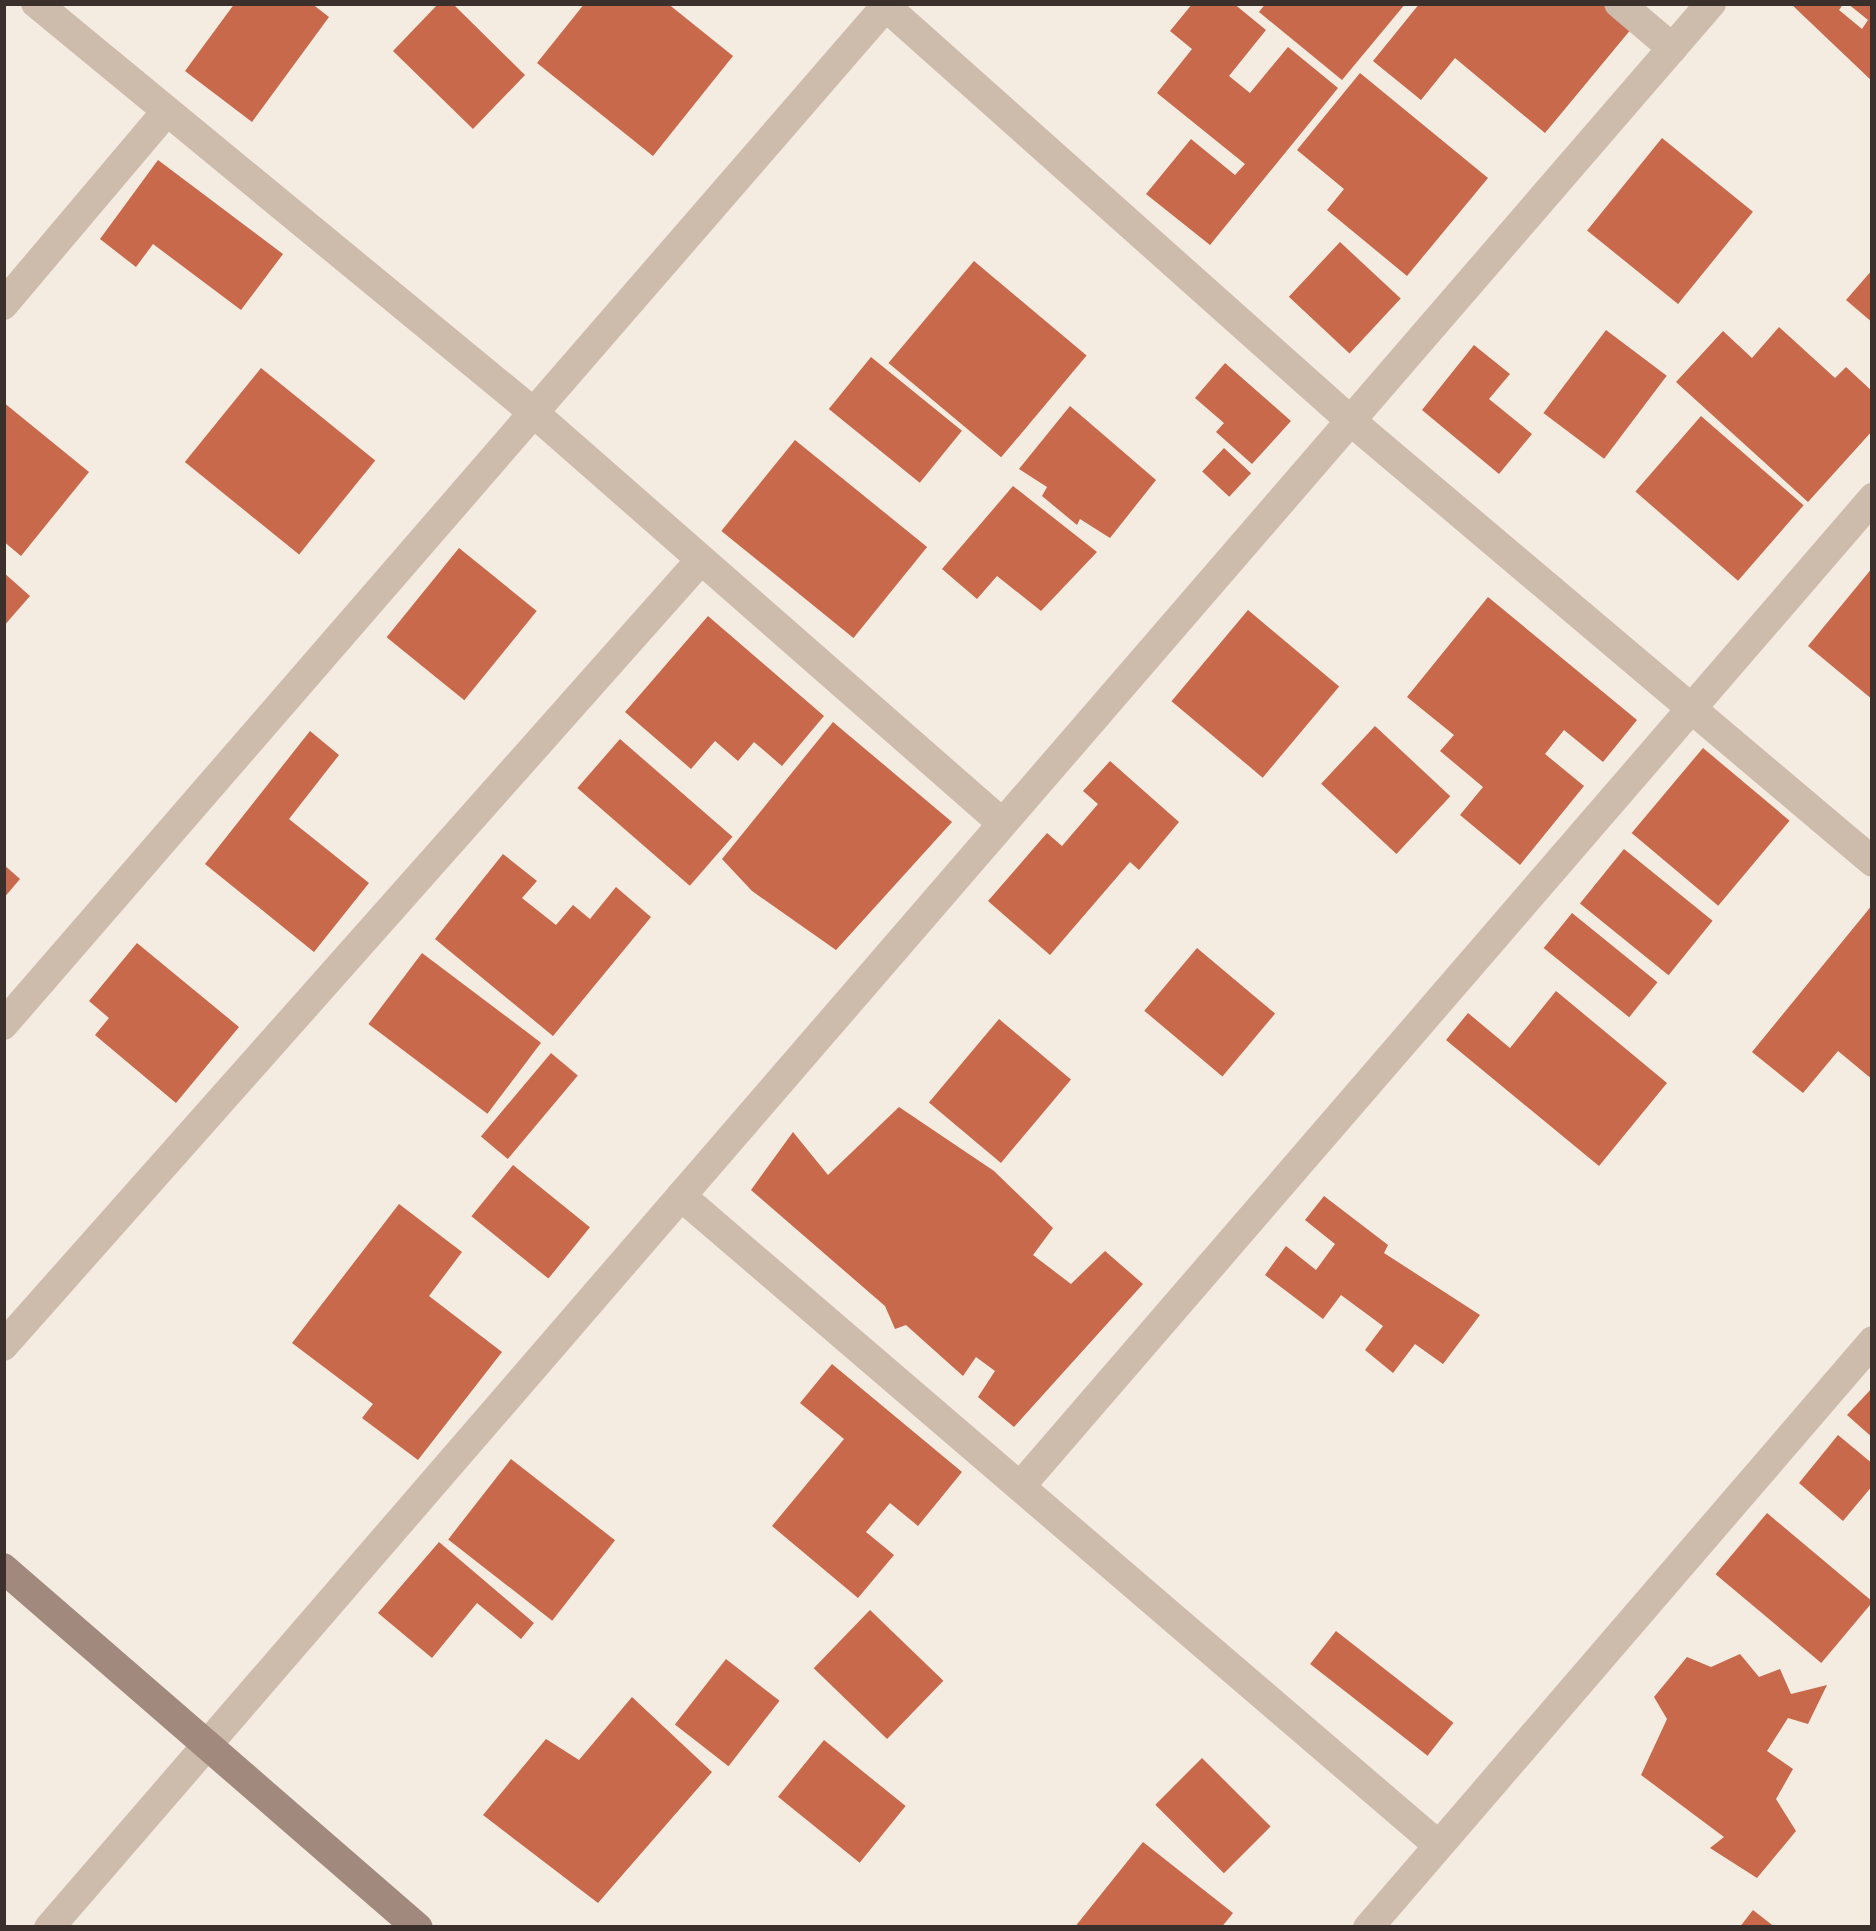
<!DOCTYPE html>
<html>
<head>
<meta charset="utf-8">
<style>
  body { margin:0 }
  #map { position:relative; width:1876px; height:1931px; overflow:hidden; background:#f4ebe1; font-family:Karla,sans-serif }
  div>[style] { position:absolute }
  .building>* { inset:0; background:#c8694b; transform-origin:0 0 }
  .street>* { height:30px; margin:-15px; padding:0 15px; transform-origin:15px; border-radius:15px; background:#cdbbac }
  .secondary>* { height:30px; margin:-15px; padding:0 15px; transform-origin:15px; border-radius:15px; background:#a18a7d }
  span { translate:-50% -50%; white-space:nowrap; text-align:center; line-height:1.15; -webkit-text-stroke:10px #fbf5ee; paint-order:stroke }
  .frame { position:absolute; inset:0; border:6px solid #3b302b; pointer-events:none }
</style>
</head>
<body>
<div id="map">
  <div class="building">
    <div style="clip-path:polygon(235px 3px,311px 3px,329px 17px,252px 122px,185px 71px)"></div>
    <div style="clip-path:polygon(439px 3px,452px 3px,525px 75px,473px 129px,393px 51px)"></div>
    <div style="clip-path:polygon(585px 3px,667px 3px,733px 56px,653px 156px,537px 63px)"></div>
    <div style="clip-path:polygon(1193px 3px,1233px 3px,1266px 30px,1229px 76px,1250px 93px,1288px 47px,1338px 88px,1210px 245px,1146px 194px,1191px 139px,1235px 175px,1245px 164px,1157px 93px,1192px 49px,1170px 31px)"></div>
    <div style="clip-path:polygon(1266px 3px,1406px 3px,1342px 80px,1259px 12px)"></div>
    <div style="clip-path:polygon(1420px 3px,1602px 3px,1632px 28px,1545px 133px,1455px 58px,1421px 100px,1373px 61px)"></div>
    <div style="clip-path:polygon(1790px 3px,1844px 3px,1839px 10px,1862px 29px,1868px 20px,1847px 3px,1873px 3px,1873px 82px)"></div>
    <div style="clip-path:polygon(1360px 73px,1488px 178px,1407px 276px,1327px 210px,1344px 189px,1297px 150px)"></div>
    <div style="left:1662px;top:138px;width:117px;height:119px;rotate:39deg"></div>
    <div style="clip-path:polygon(158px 160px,283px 254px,241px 310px,153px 244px,136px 267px,100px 239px)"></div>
    <div style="left:1340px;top:242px;width:83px;height:75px;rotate:43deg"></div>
    <div style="left:974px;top:261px;width:147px;height:133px;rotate:40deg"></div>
    <div style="clip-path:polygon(1873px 269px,1873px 323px,1846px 300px)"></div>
    <div style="clip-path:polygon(1779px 327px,1835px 378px,1846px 367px,1873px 392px,1873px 430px,1808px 502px,1676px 382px,1723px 331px,1752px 358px)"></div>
    <div style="left:1606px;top:330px;width:76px;height:104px;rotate:37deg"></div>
    <div style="clip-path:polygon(1474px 345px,1510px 374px,1489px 399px,1532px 434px,1499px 474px,1422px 410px)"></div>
    <div style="left:871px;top:357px;width:117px;height:67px;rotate:39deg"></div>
    <div style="clip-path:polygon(1225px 363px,1291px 421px,1252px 464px,1216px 432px,1224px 423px,1195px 398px)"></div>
    <div style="left:261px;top:368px;width:147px;height:121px;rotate:39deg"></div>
    <div style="clip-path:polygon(3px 402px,89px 472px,21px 556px,3px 541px)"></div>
    <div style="clip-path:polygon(1070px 406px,1156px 480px,1110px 538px,1080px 519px,1077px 525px,1042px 496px,1047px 487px,1019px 469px)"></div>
    <div style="left:1701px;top:416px;width:136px;height:100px;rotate:41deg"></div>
    <div style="left:795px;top:440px;width:170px;height:117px;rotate:39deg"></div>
    <div style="left:1224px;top:448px;width:37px;height:32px;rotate:43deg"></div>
    <div style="clip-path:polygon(1013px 486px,1097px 552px,1041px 611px,997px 576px,977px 599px,942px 569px)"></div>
    <div style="left:459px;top:548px;width:100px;height:115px;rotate:39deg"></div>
    <div style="clip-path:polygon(1873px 567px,1873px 700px,1808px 646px)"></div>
    <div style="clip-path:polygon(3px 572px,30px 596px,3px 627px)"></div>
    <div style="clip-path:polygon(1488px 597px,1637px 720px,1603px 762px,1564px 730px,1545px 754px,1584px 786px,1520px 865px,1460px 815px,1483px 787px,1440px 751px,1454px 735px,1407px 697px)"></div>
    <div style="left:1248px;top:610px;width:119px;height:119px;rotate:40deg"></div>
    <div style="clip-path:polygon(708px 616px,824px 716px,782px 766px,754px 742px,738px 761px,715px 741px,691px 769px,625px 712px)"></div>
    <div style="clip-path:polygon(833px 722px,952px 822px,836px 950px,752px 891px,722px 859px)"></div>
    <div style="left:1375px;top:726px;width:103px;height:79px;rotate:43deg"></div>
    <div style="clip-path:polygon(310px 731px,339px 755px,289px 819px,369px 883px,314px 952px,205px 864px)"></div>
    <div style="left:620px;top:739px;width:149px;height:65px;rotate:41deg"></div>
    <div style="left:1703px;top:748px;width:113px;height:111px;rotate:40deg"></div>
    <div style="clip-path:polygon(1110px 761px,1179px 822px,1139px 870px,1130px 862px,1050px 955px,988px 901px,1047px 833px,1062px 846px,1098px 804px,1083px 791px)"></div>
    <div style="left:1624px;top:849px;width:114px;height:70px;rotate:39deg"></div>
    <div style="clip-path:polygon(503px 854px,537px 881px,522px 898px,556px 925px,573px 905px,590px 919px,616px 887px,651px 917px,553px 1036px,435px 939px)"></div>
    <div style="clip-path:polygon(3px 864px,20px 879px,3px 899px)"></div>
    <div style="clip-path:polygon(1873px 904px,1873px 1080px,1838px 1051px,1803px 1093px,1752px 1052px)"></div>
    <div style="left:1572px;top:913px;width:110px;height:45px;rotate:39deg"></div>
    <div style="clip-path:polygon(137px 943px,239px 1027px,176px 1103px,95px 1035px,109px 1018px,89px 1001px)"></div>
    <div style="left:1197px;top:948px;width:102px;height:82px;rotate:40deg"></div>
    <div style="left:422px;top:953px;width:149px;height:89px;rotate:37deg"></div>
    <div style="clip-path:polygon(1556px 991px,1667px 1083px,1599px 1166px,1446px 1040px,1468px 1013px,1510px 1048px)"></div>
    <div style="left:999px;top:1019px;width:94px;height:109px;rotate:40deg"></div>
    <div style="left:551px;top:1053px;width:35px;height:109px;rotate:40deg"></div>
    <div style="clip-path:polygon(899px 1107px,994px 1171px,1053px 1228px,1033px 1255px,1071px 1284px,1105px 1251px,1143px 1284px,1014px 1427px,978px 1397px,995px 1371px,976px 1357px,963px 1376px,906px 1325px,895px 1329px,885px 1306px,751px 1190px,793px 1132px,828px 1175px)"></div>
    <div style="left:513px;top:1165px;width:99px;height:66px;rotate:39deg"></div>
    <div style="clip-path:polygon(1324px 1196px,1388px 1245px,1384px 1253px,1480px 1315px,1443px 1364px,1415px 1344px,1393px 1373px,1365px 1350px,1383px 1326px,1341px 1295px,1323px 1319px,1265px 1275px,1286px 1246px,1316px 1270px,1335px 1244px,1305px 1220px)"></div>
    <div style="clip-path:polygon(399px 1204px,462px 1252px,429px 1296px,502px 1352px,418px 1460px,362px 1418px,373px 1404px,292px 1343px)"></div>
    <div style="clip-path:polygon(832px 1364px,962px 1472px,918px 1526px,890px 1503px,866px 1532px,894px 1555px,858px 1598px,772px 1526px,844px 1439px,800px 1403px)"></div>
    <div style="clip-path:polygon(1873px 1387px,1873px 1438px,1847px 1415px)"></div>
    <div style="clip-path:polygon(1838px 1435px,1873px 1464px,1873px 1485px,1843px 1521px,1799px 1483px)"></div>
    <div style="left:511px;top:1459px;width:132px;height:102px;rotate:38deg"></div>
    <div style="left:1767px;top:1513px;width:138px;height:80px;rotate:40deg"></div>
    <div style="clip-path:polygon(439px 1542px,534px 1623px,521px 1639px,477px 1603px,432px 1658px,378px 1613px)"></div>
    <div style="left:870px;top:1610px;width:102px;height:81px;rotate:44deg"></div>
    <div style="left:1336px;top:1631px;width:149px;height:42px;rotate:38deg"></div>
    <div style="clip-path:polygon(1740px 1654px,1759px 1677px,1780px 1669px,1791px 1694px,1827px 1685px,1808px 1724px,1788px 1718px,1767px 1751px,1793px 1769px,1776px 1799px,1796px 1831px,1757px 1878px,1710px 1848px,1724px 1837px,1641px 1775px,1667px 1719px,1654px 1697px,1687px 1657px,1711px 1667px)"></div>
    <div style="left:726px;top:1659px;width:68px;height:83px;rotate:38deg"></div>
    <div style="clip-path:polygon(632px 1697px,712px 1772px,598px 1903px,483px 1815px,546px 1739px,579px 1760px)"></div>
    <div style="left:824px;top:1740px;width:105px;height:73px;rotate:39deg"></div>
    <div style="left:1202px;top:1758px;width:97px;height:66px;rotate:45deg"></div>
    <div style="clip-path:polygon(1143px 1842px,1233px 1913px,1221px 1928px,1074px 1928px)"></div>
    <div style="clip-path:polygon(1753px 1910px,1776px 1928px,1739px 1928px)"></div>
  </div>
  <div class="street">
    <div style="left:36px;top:3px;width:645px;rotate:39.46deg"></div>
    <div style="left:534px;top:413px;width:622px;rotate:41.22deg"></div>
    <div style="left:882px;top:3px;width:628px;rotate:41.71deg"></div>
    <div style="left:1351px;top:421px;width:683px;rotate:40.19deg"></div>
    <div style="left:1619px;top:3px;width:70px;rotate:40.3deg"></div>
    <div style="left:3px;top:305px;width:251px;rotate:-49.8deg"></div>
    <div style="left:3px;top:1025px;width:1348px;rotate:-49.09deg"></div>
    <div style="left:681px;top:1196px;width:997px;rotate:40.61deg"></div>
    <div style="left:3px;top:1346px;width:1047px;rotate:-48.41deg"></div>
    <div style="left:1024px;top:1482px;width:1300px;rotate:-49.21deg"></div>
    <div style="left:49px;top:1928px;width:2543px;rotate:-49.19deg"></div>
    <div style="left:1368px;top:1928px;width:774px;rotate:-49.29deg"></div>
  </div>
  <div class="secondary">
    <div style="left:3px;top:1568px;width:549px;rotate:40.94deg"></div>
  </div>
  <div class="frame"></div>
</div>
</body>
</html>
